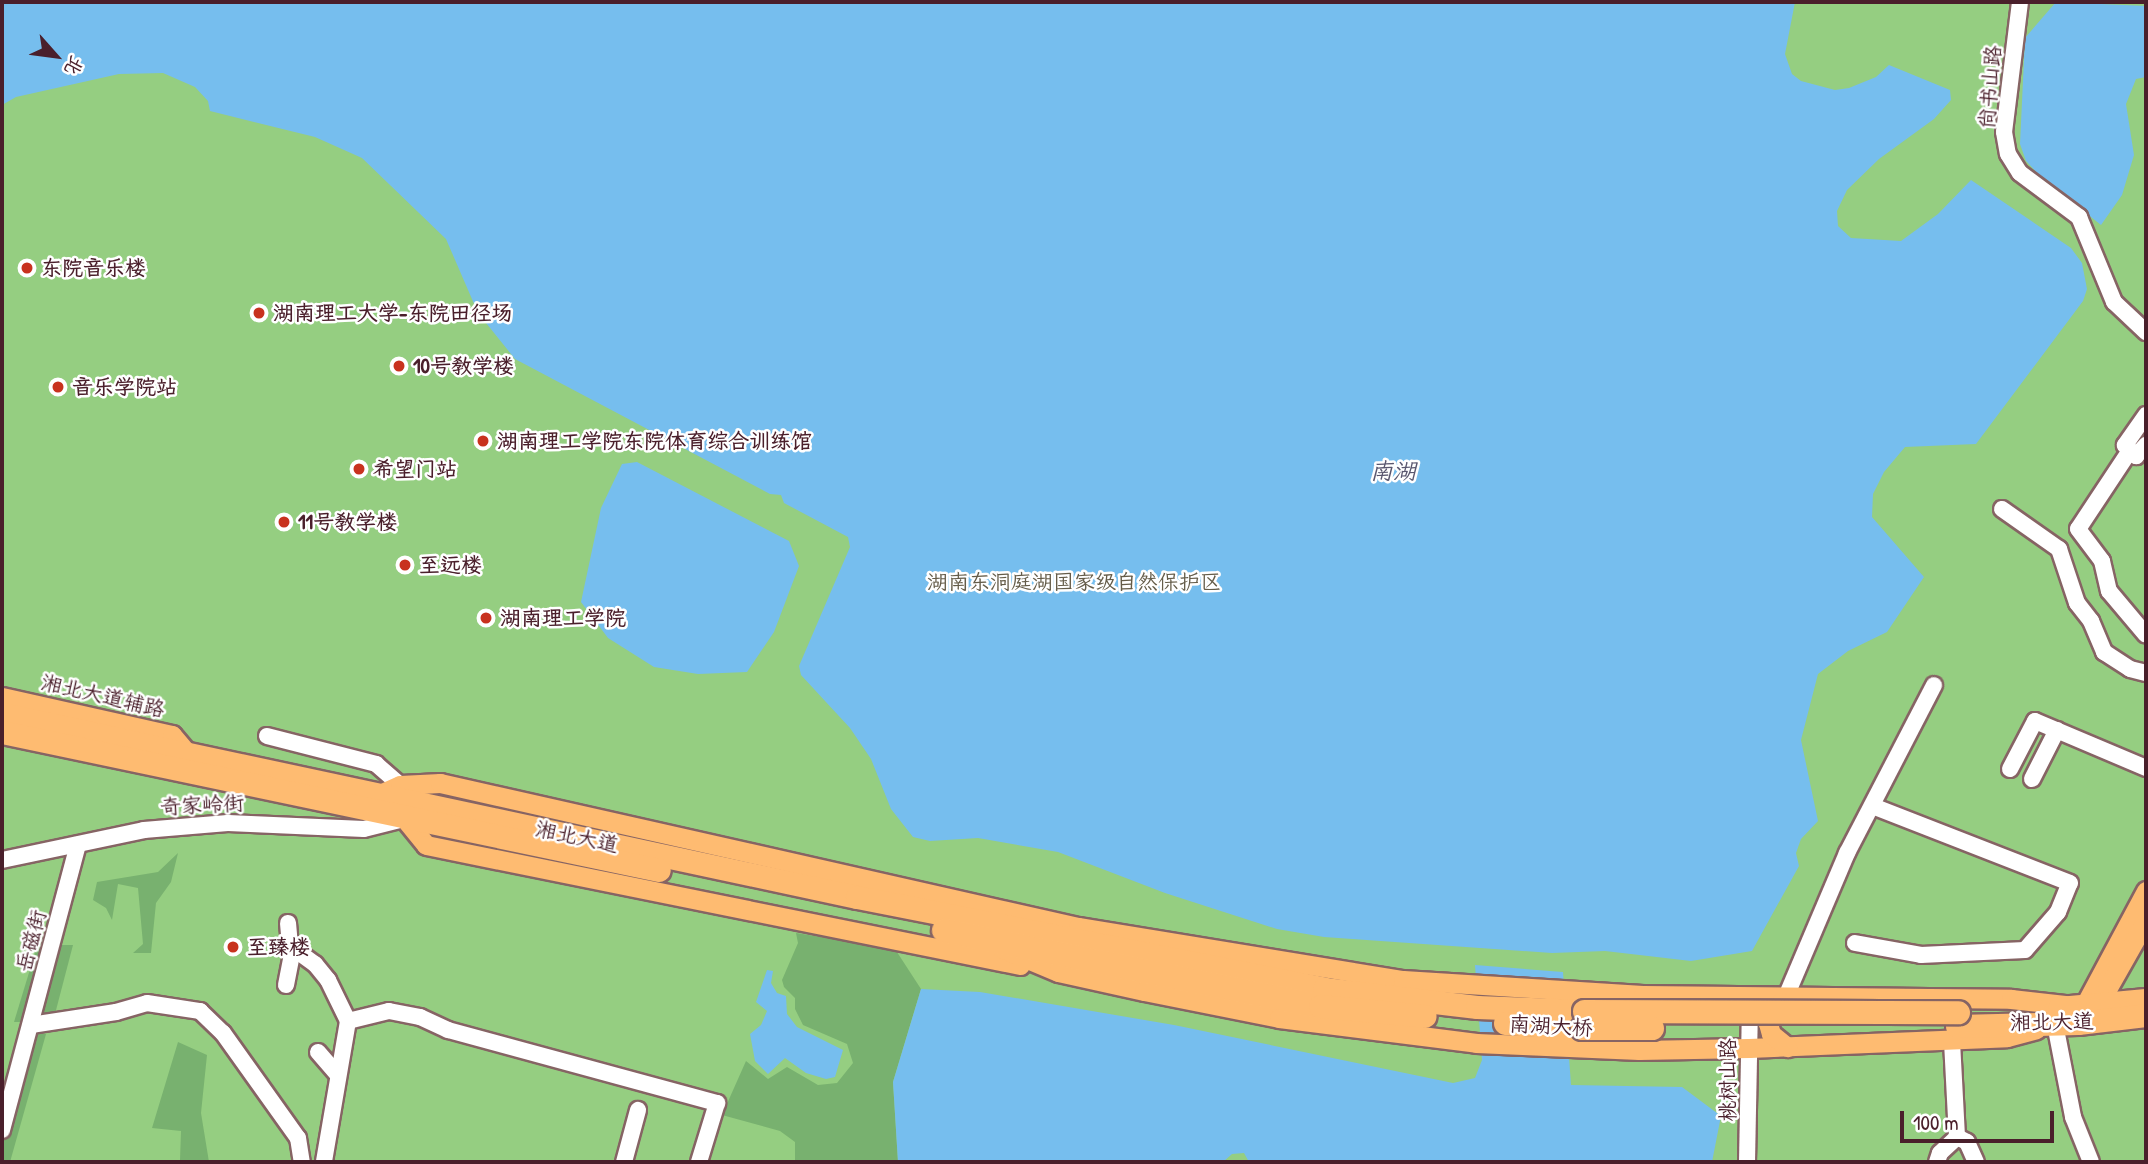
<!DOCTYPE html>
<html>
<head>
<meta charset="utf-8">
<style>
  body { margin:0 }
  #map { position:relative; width:2148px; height:1164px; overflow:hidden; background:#f6e4cd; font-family:"Patrick Hand","LXGW WenKai TC",sans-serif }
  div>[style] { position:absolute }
  .green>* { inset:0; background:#95ce81; transform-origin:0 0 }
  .forest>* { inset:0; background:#78b16f }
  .water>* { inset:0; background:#76beee }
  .roads { filter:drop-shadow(2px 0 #866464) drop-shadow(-2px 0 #866464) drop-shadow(0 2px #866464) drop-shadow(0 -2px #866464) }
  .minor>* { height:16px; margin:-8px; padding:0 8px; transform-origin:8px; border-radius:8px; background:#fff }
  .major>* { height:19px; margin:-9.5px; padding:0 9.5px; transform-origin:9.5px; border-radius:9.5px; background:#febb71 }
  .highway>* { height:23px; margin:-11.5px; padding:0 11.5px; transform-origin:11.5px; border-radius:11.5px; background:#febb71 }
  .bridges { filter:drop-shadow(2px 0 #866464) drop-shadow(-2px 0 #866464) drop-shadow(0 2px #866464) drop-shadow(0 -2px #866464) }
  .highway-bridge>* { height:23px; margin:-11.5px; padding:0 11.5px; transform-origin:11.5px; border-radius:11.5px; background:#febb71 }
  .dots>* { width:19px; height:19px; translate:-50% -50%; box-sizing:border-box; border:4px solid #fff; border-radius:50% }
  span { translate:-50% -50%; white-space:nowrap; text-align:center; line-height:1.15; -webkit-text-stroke:5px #fff; paint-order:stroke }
  .street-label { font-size:21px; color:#4a1f2b }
  .poi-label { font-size:21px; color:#4a1f2b; font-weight:700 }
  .left { translate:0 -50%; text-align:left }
  .park-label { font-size:21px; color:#645c49 }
  .water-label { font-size:23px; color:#59576f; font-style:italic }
  .frame { position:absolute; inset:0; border:4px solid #4a1f2b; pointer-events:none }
  .north { position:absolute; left:21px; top:21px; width:70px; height:70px; -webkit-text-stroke:5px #fff; paint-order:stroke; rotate:118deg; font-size:19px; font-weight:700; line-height:28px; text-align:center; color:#4a1f2b }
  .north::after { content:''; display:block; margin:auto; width:24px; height:32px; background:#4a1f2b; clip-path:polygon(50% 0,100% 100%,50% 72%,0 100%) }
  .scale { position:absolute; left:1900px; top:1111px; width:154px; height:32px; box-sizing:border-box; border:4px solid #4a1f2b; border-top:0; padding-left:9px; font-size:21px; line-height:24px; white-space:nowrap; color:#4a1f2b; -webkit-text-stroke:5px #fff; paint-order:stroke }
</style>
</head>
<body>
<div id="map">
  <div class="green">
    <div style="left:2px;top:2px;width:2144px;height:1160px"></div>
  </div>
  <div class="forest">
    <div style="clip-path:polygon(178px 853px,171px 882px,156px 903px,151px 953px,133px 953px,143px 944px,138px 888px,118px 884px,112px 920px,106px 908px,93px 900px,97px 882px,158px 872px)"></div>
    <div style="clip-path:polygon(796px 933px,895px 949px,921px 989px,893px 1082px,898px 1162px,795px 1162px,795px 1142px,780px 1131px,722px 1115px,746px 1061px,768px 1079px,787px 1067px,818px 1085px,837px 1083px,853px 1063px,847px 1044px,803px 1025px,795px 1009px,795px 998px,784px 987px,782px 980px,798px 943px)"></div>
    <div style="clip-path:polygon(38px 943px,46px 944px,25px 1022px,14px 1022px)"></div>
    <div style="clip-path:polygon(60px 945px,73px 945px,55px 1014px,39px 1015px)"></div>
    <div style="clip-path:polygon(31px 1034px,46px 1034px,10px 1162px,2px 1162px,2px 1139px)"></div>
    <div style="clip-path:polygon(178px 1042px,207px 1055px,201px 1113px,209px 1162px,180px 1160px,181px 1131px,152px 1128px)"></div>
  </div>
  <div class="water">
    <div style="clip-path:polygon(2px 2px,1795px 2px,1785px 54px,1792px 74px,1801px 81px,1835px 90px,1849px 88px,1876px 77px,1889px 65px,1950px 90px,1951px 100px,1934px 119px,1879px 159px,1847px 190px,1837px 211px,1838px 226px,1851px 238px,1901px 241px,1938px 214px,1971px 180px,2071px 248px,2082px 263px,2087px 289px,2083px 301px,1976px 444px,1905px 447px,1884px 472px,1873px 494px,1872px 517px,1924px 577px,1887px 632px,1848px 651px,1818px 674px,1801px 740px,1818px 821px,1801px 839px,1796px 853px,1799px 866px,1752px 951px,1691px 961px,1605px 951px,1552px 953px,1324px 937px,1277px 929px,1165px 893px,1058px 852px,978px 838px,930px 841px,913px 837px,891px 809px,871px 759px,850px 728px,801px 675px,799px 666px,850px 547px,848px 537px,784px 503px,781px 495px,770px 494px,515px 359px,478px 313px,446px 239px,362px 158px,315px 137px,210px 111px,208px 101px,195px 87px,163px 73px,119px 74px,16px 97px,2px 105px)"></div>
    <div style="clip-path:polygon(2056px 2px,2146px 6px,2146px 77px,2136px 79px,2126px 104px,2134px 155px,2122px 195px,2101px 225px,2041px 177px,2026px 161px,2020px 144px,2025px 38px)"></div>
    <div style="clip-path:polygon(637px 462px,789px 541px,799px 566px,774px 632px,747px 672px,698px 674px,654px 667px,608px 638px,581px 602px,601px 508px,622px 464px)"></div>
    <div style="clip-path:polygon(1475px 965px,1563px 972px,1571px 1085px,1682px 1087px,1721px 1116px,1712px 1162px,1249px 1162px,1244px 1153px,1232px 1154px,1223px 1162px,898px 1162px,893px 1082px,921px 989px,980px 992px,1174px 1025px,1453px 1083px,1475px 1078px,1482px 1060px)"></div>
    <div style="clip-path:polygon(767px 970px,773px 971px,771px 983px,777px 993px,786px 996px,787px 1014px,797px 1027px,843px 1050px,835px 1077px,826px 1079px,806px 1073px,785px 1058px,768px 1074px,755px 1061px,750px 1034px,761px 1025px,767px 1011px,756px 1002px)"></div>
  </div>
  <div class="roads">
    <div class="minor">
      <div style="left:2020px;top:2px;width:131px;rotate:97deg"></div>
      <div style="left:2004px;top:132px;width:22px;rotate:80deg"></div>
      <div style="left:2008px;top:154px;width:22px;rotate:58deg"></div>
      <div style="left:2020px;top:173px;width:74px;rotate:36.7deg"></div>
      <div style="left:2079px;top:217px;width:92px;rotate:67.6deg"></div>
      <div style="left:2114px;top:302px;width:44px;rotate:43.2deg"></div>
      <div style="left:2146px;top:415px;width:37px;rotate:125deg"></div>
      <div style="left:2125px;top:445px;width:16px;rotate:45deg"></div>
      <div style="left:2136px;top:456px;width:15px;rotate:-48deg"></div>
      <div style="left:2129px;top:452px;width:92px;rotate:123.5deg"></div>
      <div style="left:2078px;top:529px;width:40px;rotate:53deg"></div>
      <div style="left:2102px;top:561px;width:31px;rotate:77deg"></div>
      <div style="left:2109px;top:591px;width:57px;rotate:49.9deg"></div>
      <div style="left:2002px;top:509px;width:70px;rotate:35.1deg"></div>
      <div style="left:2059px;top:549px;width:57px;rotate:71.6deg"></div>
      <div style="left:2077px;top:603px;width:23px;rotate:52deg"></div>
      <div style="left:2091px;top:621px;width:34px;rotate:67deg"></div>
      <div style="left:2104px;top:652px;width:31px;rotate:33deg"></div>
      <div style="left:2130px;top:669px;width:16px;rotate:14deg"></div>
      <div style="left:267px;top:736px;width:113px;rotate:14.4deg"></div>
      <div style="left:376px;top:764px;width:32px;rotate:41deg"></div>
      <div style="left:2010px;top:769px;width:54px;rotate:-62.5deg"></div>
      <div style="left:2035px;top:721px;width:121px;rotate:22.9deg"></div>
      <div style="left:2032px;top:779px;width:55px;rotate:-63deg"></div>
      <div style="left:2px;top:860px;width:145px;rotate:-11.9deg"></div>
      <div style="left:144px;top:830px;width:84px;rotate:-4.8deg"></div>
      <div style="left:228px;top:823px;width:136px;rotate:2.5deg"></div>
      <div style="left:364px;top:829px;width:41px;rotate:-14deg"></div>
      <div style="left:288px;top:923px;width:23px;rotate:85deg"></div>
      <div style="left:290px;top:946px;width:31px;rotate:36deg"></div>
      <div style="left:315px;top:964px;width:21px;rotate:51deg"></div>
      <div style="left:328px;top:980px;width:46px;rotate:64deg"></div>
      <div style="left:348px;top:1021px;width:143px;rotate:99.7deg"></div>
      <div style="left:1855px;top:943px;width:67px;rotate:10.3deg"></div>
      <div style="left:1921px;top:955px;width:104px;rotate:-2.8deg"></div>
      <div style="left:2025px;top:950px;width:50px;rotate:-49deg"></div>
      <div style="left:2058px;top:912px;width:31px;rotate:-68deg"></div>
      <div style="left:2070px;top:883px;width:212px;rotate:-158.7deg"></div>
      <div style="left:286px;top:985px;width:37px;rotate:-79deg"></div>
      <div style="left:1785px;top:999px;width:159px;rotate:-67deg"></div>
      <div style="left:1847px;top:853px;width:189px;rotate:-62.6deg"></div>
      <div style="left:348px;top:1021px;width:42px;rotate:-13.7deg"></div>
      <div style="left:389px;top:1011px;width:32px;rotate:11deg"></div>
      <div style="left:420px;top:1017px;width:31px;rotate:25deg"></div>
      <div style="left:448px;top:1030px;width:279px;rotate:15.2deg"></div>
      <div style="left:717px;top:1103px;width:62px;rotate:107deg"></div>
      <div style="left:2055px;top:1024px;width:95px;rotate:79deg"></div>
      <div style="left:2073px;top:1117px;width:48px;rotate:68.2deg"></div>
      <div style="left:31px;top:1025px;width:86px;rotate:-8.7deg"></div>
      <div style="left:116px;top:1012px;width:32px;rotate:-16deg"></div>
      <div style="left:147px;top:1003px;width:54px;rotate:8.6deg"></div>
      <div style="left:200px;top:1011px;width:32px;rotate:44deg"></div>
      <div style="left:223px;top:1033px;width:129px;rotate:54.5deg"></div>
      <div style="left:298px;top:1138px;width:24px;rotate:81deg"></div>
      <div style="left:318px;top:1052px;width:30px;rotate:49deg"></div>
      <div style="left:2px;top:1130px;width:295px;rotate:-75.1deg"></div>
      <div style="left:1957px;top:1137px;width:11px;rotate:27deg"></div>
      <div style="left:1967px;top:1142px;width:22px;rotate:66deg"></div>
      <div style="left:624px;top:1162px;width:54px;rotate:-74.9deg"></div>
      <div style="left:1747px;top:1162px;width:161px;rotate:-88.9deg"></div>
      <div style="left:1937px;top:1162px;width:9px;rotate:-72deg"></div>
      <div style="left:1940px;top:1153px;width:23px;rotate:-43deg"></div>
      <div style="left:1957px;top:1137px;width:97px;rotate:-93deg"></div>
    </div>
    <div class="major">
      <div style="left:2px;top:697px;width:174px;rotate:12.6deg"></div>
      <div style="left:172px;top:735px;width:23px;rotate:50deg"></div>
      <div style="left:380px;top:794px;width:22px;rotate:-24deg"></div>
      <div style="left:400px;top:785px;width:40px;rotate:-2.9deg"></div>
      <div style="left:440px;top:783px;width:654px;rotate:12.72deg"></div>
      <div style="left:1078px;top:927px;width:329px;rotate:9.3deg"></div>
      <div style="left:1403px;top:980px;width:240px;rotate:3.6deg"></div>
      <div style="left:1643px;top:995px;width:368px;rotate:0.6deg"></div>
      <div style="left:2011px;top:999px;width:63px;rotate:6.3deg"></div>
      <div style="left:405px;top:819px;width:33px;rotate:51deg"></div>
      <div style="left:426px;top:845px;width:606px;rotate:11.42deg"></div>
      <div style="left:1001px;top:948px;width:62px;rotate:22.8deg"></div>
      <div style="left:1058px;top:972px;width:88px;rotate:12.5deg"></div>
      <div style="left:1144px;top:991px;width:138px;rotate:11.3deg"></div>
      <div style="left:1279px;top:1018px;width:199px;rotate:7.2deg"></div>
      <div style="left:1476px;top:1043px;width:163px;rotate:2.5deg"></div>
      <div style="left:1639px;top:1050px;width:110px;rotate:-1deg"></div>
      <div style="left:1749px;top:1048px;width:258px;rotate:-2.4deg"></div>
      <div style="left:2007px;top:1037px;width:30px;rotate:-15deg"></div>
      <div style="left:1781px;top:1002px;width:25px;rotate:122deg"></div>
      <div style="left:1768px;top:1023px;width:11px;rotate:75deg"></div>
      <div style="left:1771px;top:1034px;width:21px;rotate:39deg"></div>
      <div style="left:2079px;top:1016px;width:142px;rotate:-61.8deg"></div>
      <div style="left:2098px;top:1016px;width:11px;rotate:-90deg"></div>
      <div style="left:2098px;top:1005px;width:98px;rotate:-60.5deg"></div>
    </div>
    <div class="highway">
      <div style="left:2px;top:714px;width:874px;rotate:12.08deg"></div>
      <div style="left:857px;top:897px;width:476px;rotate:11.1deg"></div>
      <div style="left:1324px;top:989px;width:154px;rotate:6.7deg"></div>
      <div style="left:1477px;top:1007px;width:107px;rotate:2.1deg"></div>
      <div style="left:2px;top:732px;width:671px;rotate:11.86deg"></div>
      <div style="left:943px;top:930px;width:385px;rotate:11.4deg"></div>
      <div style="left:1320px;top:1006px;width:105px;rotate:5.4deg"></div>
      <div style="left:2059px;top:1008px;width:87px;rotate:-5.3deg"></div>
      <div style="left:1505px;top:1023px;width:77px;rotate:3.7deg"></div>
      <div style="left:1957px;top:1026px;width:121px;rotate:-1.4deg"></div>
      <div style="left:2078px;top:1023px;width:68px;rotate:-6.7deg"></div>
    </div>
  </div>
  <div class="bridges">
    <div class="highway-bridge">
      <div style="left:1584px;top:1011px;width:374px;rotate:0.2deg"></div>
      <div style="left:1582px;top:1028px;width:70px"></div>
    </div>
  </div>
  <div class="dots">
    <div style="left:27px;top:268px;background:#c8321e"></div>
    <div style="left:259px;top:313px;background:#c8321e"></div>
    <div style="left:399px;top:366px;background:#c8321e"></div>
    <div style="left:58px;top:387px;background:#c8321e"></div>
    <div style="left:483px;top:441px;background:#c8321e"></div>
    <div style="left:359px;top:469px;background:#c8321e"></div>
    <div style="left:284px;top:522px;background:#c8321e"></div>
    <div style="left:405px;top:565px;background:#c8321e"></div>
    <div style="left:486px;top:618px;background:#c8321e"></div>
    <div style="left:233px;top:947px;background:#c8321e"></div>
  </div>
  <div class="street-label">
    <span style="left:1990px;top:87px;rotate:-85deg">尚书山路</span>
    <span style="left:103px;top:696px;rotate:13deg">湘北大道辅路</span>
    <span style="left:202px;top:805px;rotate:-3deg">奇家岭街</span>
    <span style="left:577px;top:837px;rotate:12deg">湘北大道</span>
    <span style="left:31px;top:941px;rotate:-75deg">岳磁街</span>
    <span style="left:2052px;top:1022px;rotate:-1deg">湘北大道</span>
    <span style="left:1551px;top:1026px;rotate:3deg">南湖大桥</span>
    <span style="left:1728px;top:1080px;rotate:-90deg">桃树山路</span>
  </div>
  <div class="poi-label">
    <span class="left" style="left:41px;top:268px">东院音乐楼</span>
    <span class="left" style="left:273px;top:313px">湖南理工大学-东院田径场</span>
    <span class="left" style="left:413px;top:366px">10号教学楼</span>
    <span class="left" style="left:72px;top:387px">音乐学院站</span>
    <span class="left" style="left:497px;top:441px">湖南理工学院东院体育综合训练馆</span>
    <span class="left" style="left:373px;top:469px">希望门站</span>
    <span class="left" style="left:298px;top:522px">11号教学楼</span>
    <span class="left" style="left:419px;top:565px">至远楼</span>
    <span class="left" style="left:500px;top:618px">湖南理工学院</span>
    <span class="left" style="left:247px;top:947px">至臻楼</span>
  </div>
  <div class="park-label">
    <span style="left:1074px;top:582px">湖南东洞庭湖国家级自然保护区</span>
  </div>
  <div class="water-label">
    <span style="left:1393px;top:471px">南湖</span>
  </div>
  <div class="frame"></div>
  <div class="north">北</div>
  <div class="scale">100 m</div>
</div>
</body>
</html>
